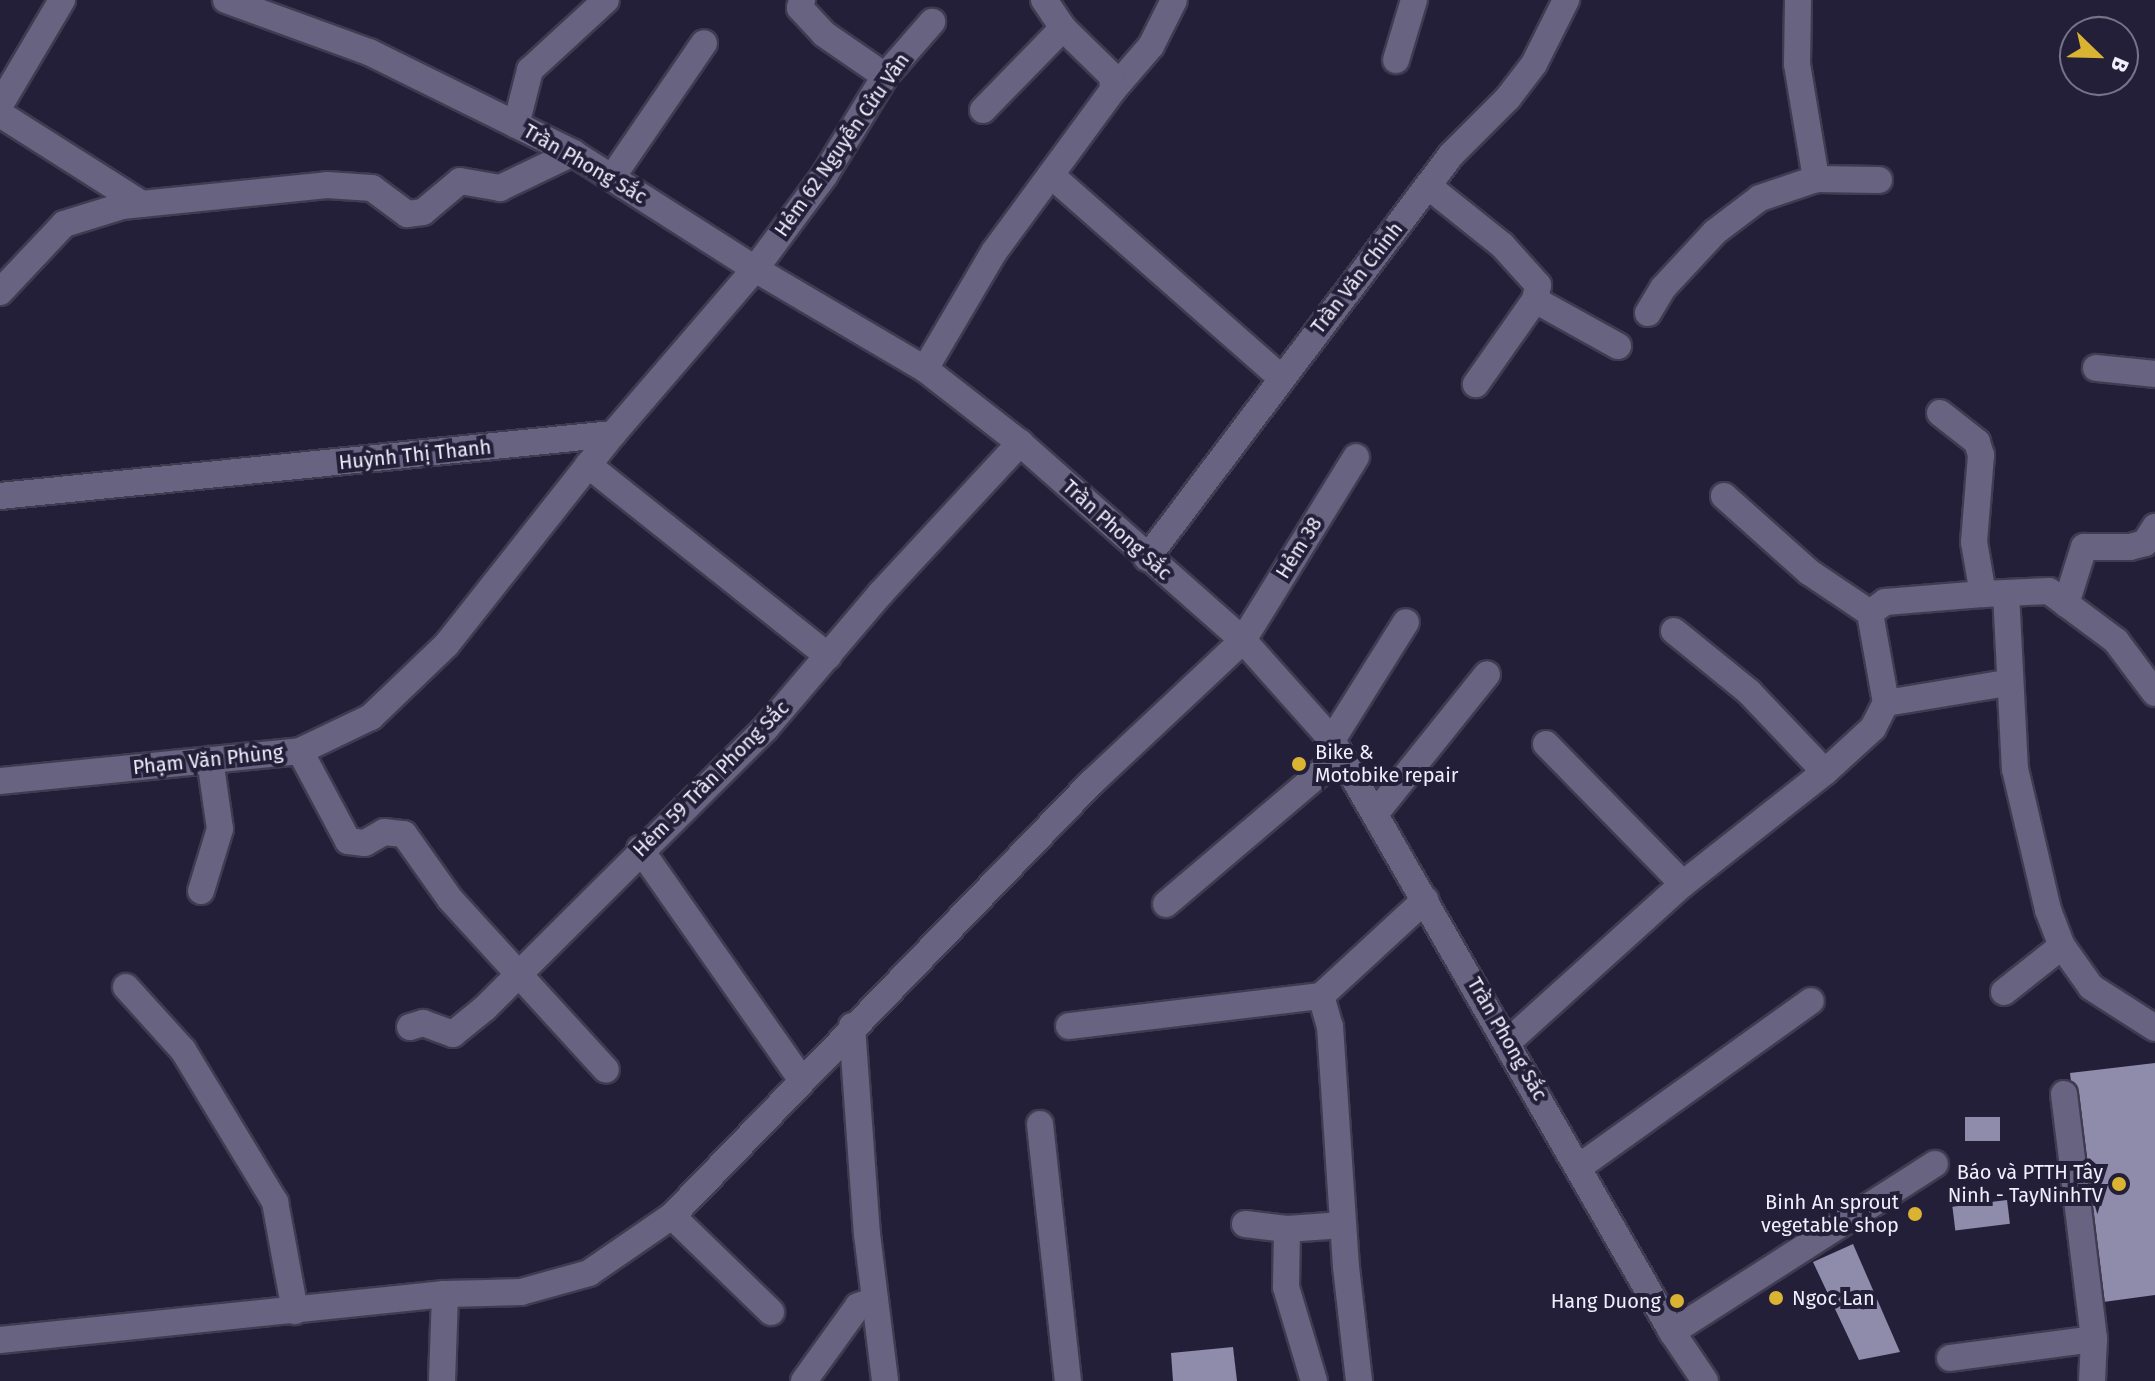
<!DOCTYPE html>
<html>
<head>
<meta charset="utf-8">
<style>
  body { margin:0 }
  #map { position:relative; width:2155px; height:1381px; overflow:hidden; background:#241f39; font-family:"Fira Sans",sans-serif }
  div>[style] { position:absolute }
  .building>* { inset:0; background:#8f8bab; transform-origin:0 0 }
  .roads { filter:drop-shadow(2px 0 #403b50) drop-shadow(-2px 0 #403b50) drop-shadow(0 2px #403b50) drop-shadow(0 -2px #403b50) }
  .minor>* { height:26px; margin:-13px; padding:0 13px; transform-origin:13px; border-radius:13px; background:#676381 }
  .dots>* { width:22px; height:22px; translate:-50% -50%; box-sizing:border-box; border:4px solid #241f39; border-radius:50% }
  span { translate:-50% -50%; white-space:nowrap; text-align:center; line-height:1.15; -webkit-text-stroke:8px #241f39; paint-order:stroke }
  .street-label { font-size:20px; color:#f0eefc }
  .poi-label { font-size:20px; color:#f0eefc }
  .left { translate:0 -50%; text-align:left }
  .right { translate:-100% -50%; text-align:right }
  .north { position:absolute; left:2059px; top:16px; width:80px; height:80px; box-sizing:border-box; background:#241f39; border:2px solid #767287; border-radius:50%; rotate:113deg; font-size:22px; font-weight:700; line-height:32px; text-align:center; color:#f0eefc }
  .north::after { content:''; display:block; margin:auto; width:28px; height:36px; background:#dab333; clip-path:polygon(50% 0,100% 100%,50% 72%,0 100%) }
</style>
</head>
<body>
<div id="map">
  <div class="building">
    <div style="clip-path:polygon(2155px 1063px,2155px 1295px,2096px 1303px,2070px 1073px)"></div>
    <div style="left:1965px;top:1117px;width:35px;height:24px"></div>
    <div style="left:2007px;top:1200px;width:24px;height:55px;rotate:83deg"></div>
    <div style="clip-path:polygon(1853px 1244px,1900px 1352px,1859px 1360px,1813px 1262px)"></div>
    <div style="clip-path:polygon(1233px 1347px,1237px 1381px,1173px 1381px,1171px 1353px)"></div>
  </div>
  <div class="roads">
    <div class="minor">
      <div style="left:226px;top:0;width:152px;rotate:20deg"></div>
      <div style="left:369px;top:52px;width:228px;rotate:26.3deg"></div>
      <div style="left:573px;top:153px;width:216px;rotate:32.5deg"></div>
      <div style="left:755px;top:269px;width:197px;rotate:30.5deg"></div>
      <div style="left:925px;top:369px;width:120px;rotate:37.9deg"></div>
      <div style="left:1020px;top:443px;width:298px;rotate:41.5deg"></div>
      <div style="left:1243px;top:640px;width:134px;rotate:48.3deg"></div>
      <div style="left:1332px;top:740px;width:683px;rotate:60.13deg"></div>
      <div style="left:1672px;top:1332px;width:59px;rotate:56deg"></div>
      <div style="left:802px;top:0;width:8px;rotate:104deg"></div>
      <div style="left:800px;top:8px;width:35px;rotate:47deg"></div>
      <div style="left:824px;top:34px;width:74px;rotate:34.5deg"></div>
      <div style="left:1798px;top:0;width:64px;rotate:90.9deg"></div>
      <div style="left:1797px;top:64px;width:117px;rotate:80.6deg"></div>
      <div style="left:1816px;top:179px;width:63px;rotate:0.9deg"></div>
      <div style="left:1396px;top:60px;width:63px;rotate:-73.3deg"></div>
      <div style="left:1113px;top:90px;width:58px;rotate:-49.2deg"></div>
      <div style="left:1151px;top:46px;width:51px;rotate:-63.4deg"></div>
      <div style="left:0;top:105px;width:122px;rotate:-59.4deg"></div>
      <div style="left:983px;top:110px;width:115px;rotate:-45.7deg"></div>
      <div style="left:0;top:114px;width:168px;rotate:32.4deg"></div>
      <div style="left:516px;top:125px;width:57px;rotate:-75.7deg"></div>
      <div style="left:530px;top:70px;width:103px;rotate:-42.6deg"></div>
      <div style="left:1051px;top:175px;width:305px;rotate:41.4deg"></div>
      <div style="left:613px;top:176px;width:161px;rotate:-55.6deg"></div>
      <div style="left:1428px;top:186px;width:95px;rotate:38.6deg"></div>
      <div style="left:1502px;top:245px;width:54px;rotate:48deg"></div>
      <div style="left:1538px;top:285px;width:15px;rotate:101deg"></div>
      <div style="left:1535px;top:300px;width:103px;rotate:125.1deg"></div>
      <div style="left:0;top:292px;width:93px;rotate:-46.7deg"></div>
      <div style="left:64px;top:224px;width:61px;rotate:-17.2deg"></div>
      <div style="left:122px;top:206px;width:206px;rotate:-5.8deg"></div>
      <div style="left:327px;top:185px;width:45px;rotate:3.8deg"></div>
      <div style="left:372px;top:188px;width:44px;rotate:36.6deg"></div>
      <div style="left:407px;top:214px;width:16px;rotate:-7deg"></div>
      <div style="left:423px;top:212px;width:48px;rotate:-40deg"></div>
      <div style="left:460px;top:181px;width:41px;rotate:9.9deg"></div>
      <div style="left:500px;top:188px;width:81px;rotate:-25.6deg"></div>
      <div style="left:1535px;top:300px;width:95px;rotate:29deg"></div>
      <div style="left:1648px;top:313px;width:29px;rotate:-59deg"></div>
      <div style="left:1663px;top:288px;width:76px;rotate:-47.1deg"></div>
      <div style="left:1715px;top:232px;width:56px;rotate:-37.1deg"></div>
      <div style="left:1760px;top:198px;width:59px;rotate:-18.7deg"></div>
      <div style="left:2096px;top:368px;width:59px;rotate:5.8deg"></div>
      <div style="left:925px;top:369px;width:136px;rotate:-59.5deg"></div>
      <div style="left:994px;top:252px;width:201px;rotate:-53.7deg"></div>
      <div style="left:1113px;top:90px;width:14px;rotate:-94deg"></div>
      <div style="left:1112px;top:76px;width:69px;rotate:-135.6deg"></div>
      <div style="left:1063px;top:28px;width:34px;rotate:-124deg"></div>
      <div style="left:1940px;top:413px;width:47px;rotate:38.1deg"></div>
      <div style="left:1977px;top:442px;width:14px;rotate:73deg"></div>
      <div style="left:1981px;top:455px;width:87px;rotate:94.6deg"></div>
      <div style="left:1974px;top:542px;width:53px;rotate:80.2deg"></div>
      <div style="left:588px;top:465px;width:307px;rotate:38.5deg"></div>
      <div style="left:0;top:496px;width:616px;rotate:-5.78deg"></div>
      <div style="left:613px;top:434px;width:218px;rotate:-49.3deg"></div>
      <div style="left:755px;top:269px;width:116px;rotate:-53.4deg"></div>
      <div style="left:824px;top:176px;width:117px;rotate:-58.6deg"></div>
      <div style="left:885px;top:76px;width:72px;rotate:-49deg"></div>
      <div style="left:1724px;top:496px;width:114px;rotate:41.8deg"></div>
      <div style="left:1809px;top:572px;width:73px;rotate:33.9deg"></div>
      <div style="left:1147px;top:558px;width:505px;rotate:-52.97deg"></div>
      <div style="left:1451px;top:155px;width:81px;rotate:-45deg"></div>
      <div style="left:1508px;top:98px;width:43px;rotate:-52.6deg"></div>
      <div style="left:1534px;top:64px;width:72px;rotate:-63.4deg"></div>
      <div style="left:2006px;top:593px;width:176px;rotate:87.1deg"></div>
      <div style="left:2015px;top:769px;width:145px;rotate:76.8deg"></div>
      <div style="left:2048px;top:910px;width:39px;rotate:69deg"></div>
      <div style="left:2062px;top:946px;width:50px;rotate:54.7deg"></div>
      <div style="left:2091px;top:987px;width:76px;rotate:32.6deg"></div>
      <div style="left:2066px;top:604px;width:60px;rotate:-72.5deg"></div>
      <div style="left:2084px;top:547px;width:46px"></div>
      <div style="left:2130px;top:547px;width:16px;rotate:-15deg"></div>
      <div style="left:2145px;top:543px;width:19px;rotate:-58deg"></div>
      <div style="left:1674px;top:631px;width:97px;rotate:39.1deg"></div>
      <div style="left:1749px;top:692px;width:110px;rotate:46.5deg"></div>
      <div style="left:1886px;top:703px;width:91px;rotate:-100.1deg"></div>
      <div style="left:1870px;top:613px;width:19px;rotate:-36deg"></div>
      <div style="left:1885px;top:602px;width:98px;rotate:-4.7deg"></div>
      <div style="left:1983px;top:594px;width:66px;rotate:-2.6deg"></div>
      <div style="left:2049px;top:591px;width:84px;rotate:36.7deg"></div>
      <div style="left:2116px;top:641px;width:65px;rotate:53.1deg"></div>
      <div style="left:1886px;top:703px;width:123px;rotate:-9.4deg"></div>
      <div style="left:1332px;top:740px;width:139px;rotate:-57.9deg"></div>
      <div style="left:1546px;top:744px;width:196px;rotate:45.6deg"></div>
      <div style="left:300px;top:751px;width:102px;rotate:61.9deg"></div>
      <div style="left:348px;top:841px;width:17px;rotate:7deg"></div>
      <div style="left:365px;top:843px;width:22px;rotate:-30deg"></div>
      <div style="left:384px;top:832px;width:20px;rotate:6deg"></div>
      <div style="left:404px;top:834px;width:80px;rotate:54.7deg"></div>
      <div style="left:450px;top:899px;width:231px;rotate:47.6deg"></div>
      <div style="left:0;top:781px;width:301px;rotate:-5.7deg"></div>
      <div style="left:300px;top:751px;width:79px;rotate:-25.6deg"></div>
      <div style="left:371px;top:717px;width:105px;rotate:-43.8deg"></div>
      <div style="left:447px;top:644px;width:268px;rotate:-51.7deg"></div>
      <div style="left:1375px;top:814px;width:179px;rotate:-51.3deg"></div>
      <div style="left:640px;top:849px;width:281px;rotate:55deg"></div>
      <div style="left:201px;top:891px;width:65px;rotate:-73deg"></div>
      <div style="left:220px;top:829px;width:70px;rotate:-98.2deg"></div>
      <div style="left:1166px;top:904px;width:228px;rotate:-40.4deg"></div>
      <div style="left:126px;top:987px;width:85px;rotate:47.9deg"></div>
      <div style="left:183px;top:1050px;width:178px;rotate:58.8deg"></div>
      <div style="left:275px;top:1202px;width:111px;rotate:79.6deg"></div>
      <div style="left:2004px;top:992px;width:74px;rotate:-38.4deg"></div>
      <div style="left:852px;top:1026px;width:209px;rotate:85.9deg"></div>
      <div style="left:867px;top:1234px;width:148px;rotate:83deg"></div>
      <div style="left:1069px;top:1026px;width:254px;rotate:-6.8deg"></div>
      <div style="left:410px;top:1027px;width:14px;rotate:-17deg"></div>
      <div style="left:423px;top:1023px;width:32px;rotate:20deg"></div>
      <div style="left:453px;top:1034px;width:41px;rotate:-39.1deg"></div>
      <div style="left:485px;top:1008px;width:397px;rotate:-44.9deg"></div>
      <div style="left:766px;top:728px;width:177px;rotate:-49.6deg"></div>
      <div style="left:881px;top:593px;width:205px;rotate:-47.2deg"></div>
      <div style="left:1509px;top:1041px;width:234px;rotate:-42.1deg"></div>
      <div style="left:1683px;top:884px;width:181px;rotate:-38.3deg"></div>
      <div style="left:1825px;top:772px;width:65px;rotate:-42.5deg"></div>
      <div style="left:1873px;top:728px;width:28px;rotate:-63deg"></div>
      <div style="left:2064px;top:1094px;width:247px;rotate:83deg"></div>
      <div style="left:2094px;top:1339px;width:42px;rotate:92.7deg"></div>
      <div style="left:1040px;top:1124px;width:259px;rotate:83.8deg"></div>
      <div style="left:1579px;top:1167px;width:285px;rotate:-35.6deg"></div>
      <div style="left:672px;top:1216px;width:138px;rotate:44.1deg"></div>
      <div style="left:1245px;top:1224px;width:42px;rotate:6.8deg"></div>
      <div style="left:1287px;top:1229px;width:58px;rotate:91deg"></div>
      <div style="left:1286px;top:1287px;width:98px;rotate:73.4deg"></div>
      <div style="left:1287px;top:1229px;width:56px;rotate:-4.1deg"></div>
      <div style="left:1672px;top:1332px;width:312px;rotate:-32.6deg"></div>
      <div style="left:0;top:1340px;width:447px;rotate:-5.9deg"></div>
      <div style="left:445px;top:1294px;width:76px;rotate:-1.5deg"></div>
      <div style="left:521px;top:1292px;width:71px;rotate:-15.6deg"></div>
      <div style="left:589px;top:1273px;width:101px;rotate:-34.5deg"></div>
      <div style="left:672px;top:1216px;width:604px;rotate:-45.94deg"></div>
      <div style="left:1092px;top:782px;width:207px;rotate:-43.2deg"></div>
      <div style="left:1243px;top:640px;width:215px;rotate:-58.3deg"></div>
      <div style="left:1950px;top:1358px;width:145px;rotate:-7.5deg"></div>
      <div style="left:442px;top:1381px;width:87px;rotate:-88deg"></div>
      <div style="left:804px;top:1381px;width:92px;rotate:-54.2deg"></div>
      <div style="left:858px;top:1306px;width:18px;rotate:-19deg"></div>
      <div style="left:1359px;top:1381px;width:115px;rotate:-96.5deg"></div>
      <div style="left:1346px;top:1267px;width:241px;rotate:-93.8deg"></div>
      <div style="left:1330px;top:1027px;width:32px;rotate:-106deg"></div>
      <div style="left:1321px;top:996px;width:142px;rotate:-42.7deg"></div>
    </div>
  </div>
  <div class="dots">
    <div style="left:1299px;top:764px;background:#dab333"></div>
    <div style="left:2119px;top:1184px;background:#dab333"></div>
    <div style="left:1915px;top:1214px;background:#dab333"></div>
    <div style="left:1776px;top:1298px;background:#dab333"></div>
    <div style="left:1677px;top:1301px;background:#dab333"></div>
  </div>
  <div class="street-label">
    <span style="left:842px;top:145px;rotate:-55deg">Hẻm 62 Nguyễn Cửu Vân</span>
    <span style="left:585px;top:164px;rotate:30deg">Trần Phong Sắc</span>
    <span style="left:1357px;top:278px;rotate:-52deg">Trần Văn Chính</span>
    <span style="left:415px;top:455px;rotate:-6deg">Huỳnh Thị Thanh</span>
    <span style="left:1117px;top:530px;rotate:42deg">Trần Phong Sắc</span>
    <span style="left:1299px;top:548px;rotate:-58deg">Hẻm 38</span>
    <span style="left:208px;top:760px;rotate:-6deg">Phạm Văn Phùng</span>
    <span style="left:711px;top:779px;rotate:-45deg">Hẻm 59 Trần Phong Sắc</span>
    <span style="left:1507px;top:1039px;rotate:60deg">Trần Phong Sắc</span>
  </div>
  <div class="poi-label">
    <span class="left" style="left:1315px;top:764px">Bike &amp;<br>Motobike repair</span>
    <span class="right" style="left:2103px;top:1184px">Báo và PTTH Tây<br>Ninh - TayNinhTV</span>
    <span class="right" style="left:1899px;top:1214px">Binh An sprout<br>vegetable shop</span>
    <span class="left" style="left:1792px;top:1298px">Ngoc Lan</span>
    <span class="right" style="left:1661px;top:1301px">Hang Duong</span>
  </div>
  <div class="north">B</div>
</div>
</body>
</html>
